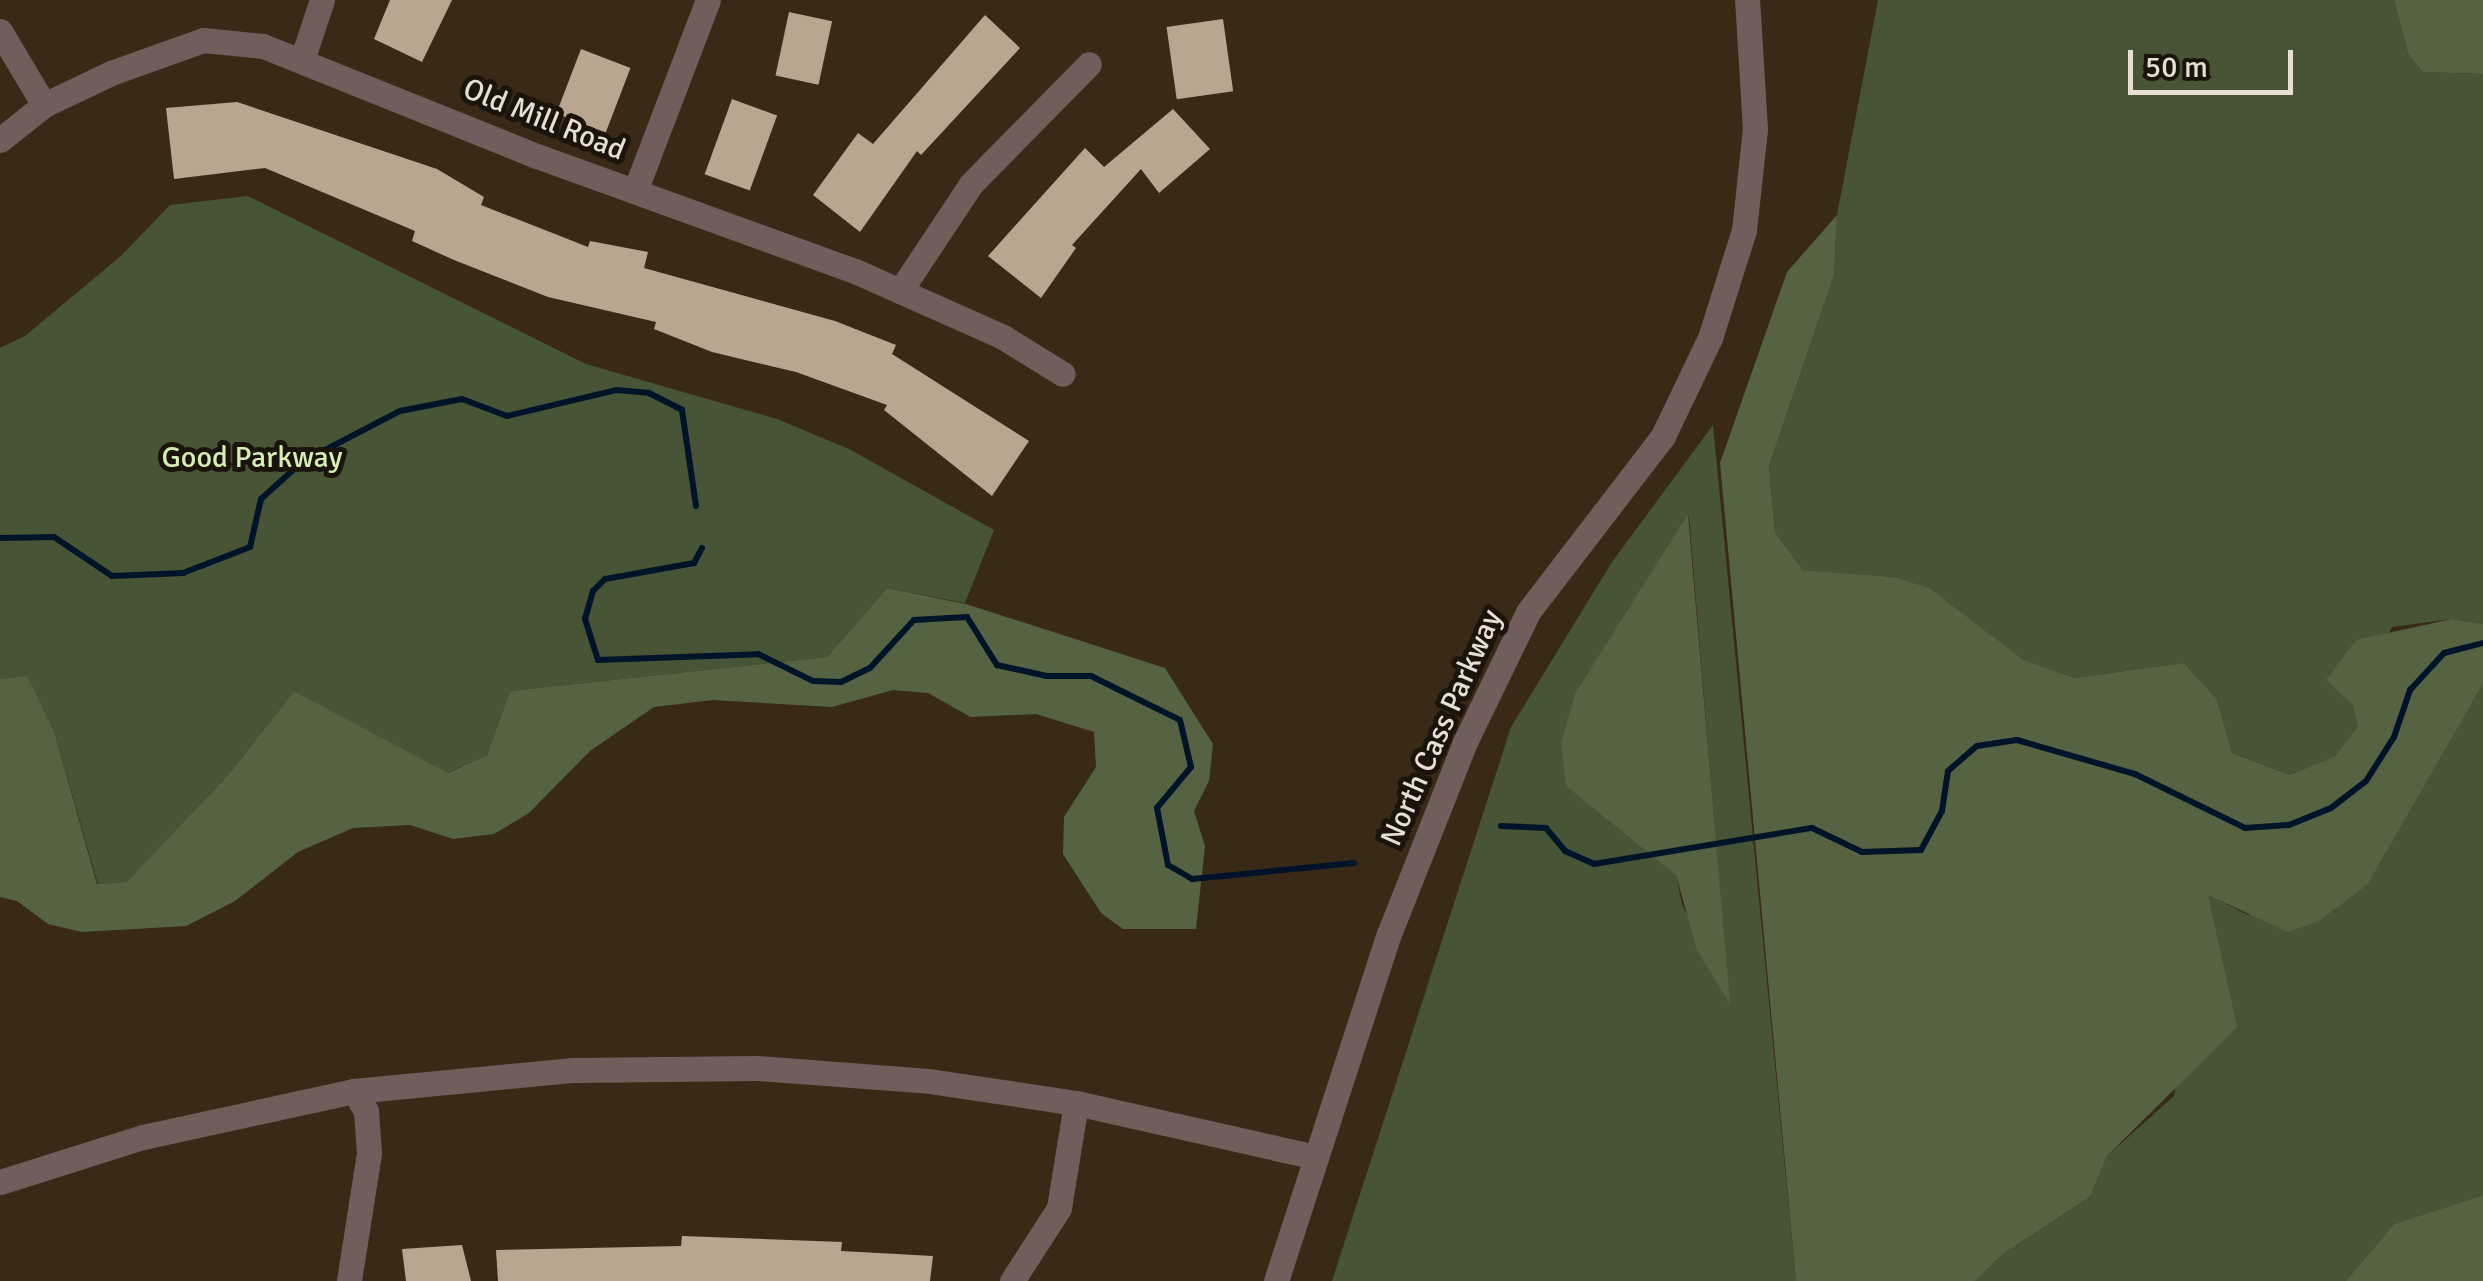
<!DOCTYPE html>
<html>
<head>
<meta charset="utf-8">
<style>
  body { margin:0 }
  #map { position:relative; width:2483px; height:1281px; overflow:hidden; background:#392a18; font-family:Signika,sans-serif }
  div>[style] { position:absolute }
  .green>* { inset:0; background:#485436 }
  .forest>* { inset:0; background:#566342 }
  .stream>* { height:6px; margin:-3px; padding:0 3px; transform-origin:3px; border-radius:3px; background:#001429 }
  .building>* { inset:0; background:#b8a691; transform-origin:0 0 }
  .minor>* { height:25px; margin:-12.5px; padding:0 12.5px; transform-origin:12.5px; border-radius:12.5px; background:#705e5d }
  span { translate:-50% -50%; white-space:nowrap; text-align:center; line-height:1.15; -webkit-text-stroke:10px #1b140c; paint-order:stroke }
  .street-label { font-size:30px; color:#e8ded3 }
  .park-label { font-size:30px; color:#d6eeb2 }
  .scale { position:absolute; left:2128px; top:50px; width:165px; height:45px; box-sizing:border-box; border:5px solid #e8ded3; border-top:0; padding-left:12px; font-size:30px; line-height:35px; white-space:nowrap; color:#e8ded3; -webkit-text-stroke:8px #1b140c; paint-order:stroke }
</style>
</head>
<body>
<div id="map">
  <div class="green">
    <div style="clip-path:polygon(1878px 0,2394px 0,2408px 54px,2423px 72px,2483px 74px,2483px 624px,2452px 619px,2392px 627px,2353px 705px,2359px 727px,2335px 756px,2290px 775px,2232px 753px,2217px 699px,2184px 663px,2074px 678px,2022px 659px,1893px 577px,1803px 570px,1775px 532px,1769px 466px,1834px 275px,1837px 215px)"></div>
    <div style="clip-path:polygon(248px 196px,586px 364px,777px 419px,849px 449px,994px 530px,965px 603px,887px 588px,827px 657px,510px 691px,487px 755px,447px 773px,294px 691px,230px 773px,128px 882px,98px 884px,54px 731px,27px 677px,0 679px,0 348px,25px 336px,121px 256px,170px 205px)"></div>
    <div style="clip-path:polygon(evenodd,1713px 425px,1796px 1281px,1332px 1281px,1511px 727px,1612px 562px,1713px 425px,1688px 516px,1689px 516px,1729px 1001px,1682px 904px,1676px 875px,1688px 516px)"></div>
    <div style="clip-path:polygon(2483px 684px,2483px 1195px,2394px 1224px,2346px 1281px,1975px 1281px,2004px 1253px,2090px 1197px,2107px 1156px,2174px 1096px,2207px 894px,2248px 915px,2368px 884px)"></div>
  </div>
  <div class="forest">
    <div style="clip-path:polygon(2394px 0,2483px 0,2483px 74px,2423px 72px,2408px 54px)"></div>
    <div style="clip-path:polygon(1837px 215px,1834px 275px,1769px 466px,1775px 532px,1803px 570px,1893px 577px,1929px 588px,2022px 659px,2074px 678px,2184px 663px,2217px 699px,2232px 753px,2290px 775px,2335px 756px,2358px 727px,2353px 705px,2326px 680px,2356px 640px,2452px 619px,2483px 624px,2483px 684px,2368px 884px,2319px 921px,2288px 932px,2208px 895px,2237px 1027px,2107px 1156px,2090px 1197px,2004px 1253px,1975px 1281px,1796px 1281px,1720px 463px,1787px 272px)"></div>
    <div style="clip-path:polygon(1688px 514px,1730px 1004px,1697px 950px,1676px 875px,1566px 786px,1561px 744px,1575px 694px)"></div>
    <div style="clip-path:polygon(887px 588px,966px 604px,1165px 668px,1213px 744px,1209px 781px,1194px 811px,1205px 846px,1196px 929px,1123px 929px,1101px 913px,1063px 854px,1064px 817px,1096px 767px,1094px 732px,1036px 714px,971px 717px,928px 693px,893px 690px,832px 707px,713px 700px,654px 707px,590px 751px,529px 813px,494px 834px,453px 839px,410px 825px,353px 828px,298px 852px,235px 901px,186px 926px,82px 932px,48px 924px,17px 901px,0 897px,0 679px,27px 676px,54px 731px,97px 884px,127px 882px,230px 773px,294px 691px,448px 773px,487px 755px,510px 691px,827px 657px)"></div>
    <div style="clip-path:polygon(2483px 1195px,2483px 1281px,2346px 1281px,2394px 1224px)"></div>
  </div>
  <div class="stream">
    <div style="left:0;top:538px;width:54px;rotate:-1.1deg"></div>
    <div style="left:54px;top:537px;width:70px;rotate:33.9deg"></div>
    <div style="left:112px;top:576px;width:71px;rotate:-2.4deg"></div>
    <div style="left:183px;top:573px;width:72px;rotate:-21.2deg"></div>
    <div style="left:250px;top:547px;width:49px;rotate:-77.1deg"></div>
    <div style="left:261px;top:499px;width:55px;rotate:-42.1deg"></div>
    <div style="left:302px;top:462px;width:110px;rotate:-27.5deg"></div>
    <div style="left:400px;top:411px;width:63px;rotate:-11deg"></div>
    <div style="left:462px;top:399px;width:48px;rotate:20.7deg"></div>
    <div style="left:507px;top:416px;width:112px;rotate:-13.4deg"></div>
    <div style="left:616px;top:390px;width:33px;rotate:5deg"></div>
    <div style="left:649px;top:393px;width:37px;rotate:27deg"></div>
    <div style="left:682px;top:410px;width:97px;rotate:81.7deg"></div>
    <div style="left:702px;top:548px;width:17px;rotate:118deg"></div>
    <div style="left:694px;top:563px;width:90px;rotate:169.8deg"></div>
    <div style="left:605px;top:579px;width:17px;rotate:135deg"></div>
    <div style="left:593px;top:591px;width:29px;rotate:106deg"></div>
    <div style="left:585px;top:619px;width:43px;rotate:72.4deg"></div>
    <div style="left:598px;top:660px;width:160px;rotate:-2.1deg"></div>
    <div style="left:758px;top:654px;width:61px;rotate:26.1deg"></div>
    <div style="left:813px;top:681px;width:28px;rotate:2deg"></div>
    <div style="left:841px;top:682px;width:32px;rotate:-26deg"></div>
    <div style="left:870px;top:668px;width:65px;rotate:-47.5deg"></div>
    <div style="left:914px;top:620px;width:53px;rotate:-3.2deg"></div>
    <div style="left:967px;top:617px;width:57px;rotate:58deg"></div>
    <div style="left:997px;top:665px;width:51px;rotate:12.4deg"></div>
    <div style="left:1047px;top:676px;width:44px"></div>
    <div style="left:1091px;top:676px;width:99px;rotate:26.3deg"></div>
    <div style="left:1180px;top:720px;width:48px;rotate:76.8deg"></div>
    <div style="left:1191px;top:767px;width:53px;rotate:129.7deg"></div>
    <div style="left:1157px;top:808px;width:58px;rotate:79.1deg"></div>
    <div style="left:1168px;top:865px;width:28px;rotate:30deg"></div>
    <div style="left:1192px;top:879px;width:163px;rotate:-5.6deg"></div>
    <div style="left:1501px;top:826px;width:45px;rotate:2.5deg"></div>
    <div style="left:1546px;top:828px;width:30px;rotate:50deg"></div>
    <div style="left:1565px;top:851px;width:32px;rotate:24deg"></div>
    <div style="left:1594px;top:864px;width:221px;rotate:-9.4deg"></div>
    <div style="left:1812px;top:828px;width:55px;rotate:25.6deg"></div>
    <div style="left:1862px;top:852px;width:59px;rotate:-1.9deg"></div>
    <div style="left:1921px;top:850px;width:44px;rotate:-61.7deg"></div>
    <div style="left:1942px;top:811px;width:40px;rotate:-81.5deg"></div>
    <div style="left:1948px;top:771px;width:38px;rotate:-41deg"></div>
    <div style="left:1977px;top:746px;width:40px;rotate:-8.5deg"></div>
    <div style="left:2017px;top:740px;width:123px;rotate:16.1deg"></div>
    <div style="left:2135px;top:774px;width:123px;rotate:26.1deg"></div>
    <div style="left:2245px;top:828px;width:44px;rotate:-3.9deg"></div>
    <div style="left:2289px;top:825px;width:45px;rotate:-22deg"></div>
    <div style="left:2331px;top:808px;width:44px;rotate:-37.6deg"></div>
    <div style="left:2366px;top:781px;width:52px;rotate:-57.5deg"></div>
    <div style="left:2394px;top:737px;width:50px;rotate:-71.2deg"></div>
    <div style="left:2410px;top:690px;width:50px;rotate:-47.4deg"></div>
    <div style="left:2444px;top:653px;width:40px;rotate:-14.4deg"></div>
  </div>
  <div class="building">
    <div style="clip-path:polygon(390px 0,452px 0,422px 62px,374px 39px)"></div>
    <div style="left:789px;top:12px;width:44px;height:65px;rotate:12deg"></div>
    <div style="clip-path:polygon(985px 15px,1020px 48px,921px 155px,917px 151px,860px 232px,813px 195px,858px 133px,873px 144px)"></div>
    <div style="left:1223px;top:19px;width:73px;height:57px;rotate:82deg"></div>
    <div style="left:581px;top:49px;width:53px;height:69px;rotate:21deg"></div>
    <div style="left:732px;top:99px;width:48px;height:80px;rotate:20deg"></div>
    <div style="clip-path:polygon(237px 102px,437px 169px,484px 197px,481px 205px,588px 247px,590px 241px,648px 252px,644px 268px,835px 321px,896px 345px,892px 354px,1029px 441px,992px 496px,884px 410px,887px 405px,796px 372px,712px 352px,654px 329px,656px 322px,548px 297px,454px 260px,412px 241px,415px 231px,265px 168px,174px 179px,166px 108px)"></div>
    <div style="clip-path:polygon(1173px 109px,1210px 149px,1159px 193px,1141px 169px,1072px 245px,1076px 248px,1041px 298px,988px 256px,1085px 148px,1104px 167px)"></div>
    <div style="clip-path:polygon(682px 1236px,842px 1242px,841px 1251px,933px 1256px,930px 1281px,498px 1281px,496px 1250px,681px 1246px)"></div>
    <div style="clip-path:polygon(462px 1245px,471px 1281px,406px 1281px,402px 1249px)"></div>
  </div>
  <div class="minor">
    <div style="left:0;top:31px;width:86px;rotate:59.3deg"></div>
    <div style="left:302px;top:60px;width:63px;rotate:-71.6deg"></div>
    <div style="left:0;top:140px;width:56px;rotate:-38.5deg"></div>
    <div style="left:44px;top:105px;width:74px;rotate:-25.5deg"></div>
    <div style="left:111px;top:73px;width:98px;rotate:-19.7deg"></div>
    <div style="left:203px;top:40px;width:60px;rotate:5.7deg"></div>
    <div style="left:263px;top:46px;width:295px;rotate:21.9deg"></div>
    <div style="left:537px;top:156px;width:338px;rotate:19.9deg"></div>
    <div style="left:855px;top:271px;width:162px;rotate:24deg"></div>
    <div style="left:1003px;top:337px;width:70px;rotate:31.7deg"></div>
    <div style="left:635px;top:191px;width:204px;rotate:-69.1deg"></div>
    <div style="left:900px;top:291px;width:128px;rotate:-56.4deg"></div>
    <div style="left:971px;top:184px;width:168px;rotate:-45.5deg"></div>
    <div style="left:354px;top:1091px;width:220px;rotate:-5.5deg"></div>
    <div style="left:573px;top:1070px;width:184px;rotate:-0.6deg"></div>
    <div style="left:757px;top:1068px;width:172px;rotate:4.3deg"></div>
    <div style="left:929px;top:1081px;width:149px;rotate:8.5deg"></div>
    <div style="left:1076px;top:1103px;width:246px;rotate:12.7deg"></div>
    <div style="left:0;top:1182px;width:150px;rotate:-17.5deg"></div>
    <div style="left:143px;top:1137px;width:216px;rotate:-12.3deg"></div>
    <div style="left:354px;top:1091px;width:23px;rotate:59deg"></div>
    <div style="left:366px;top:1111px;width:42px;rotate:85.9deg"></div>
    <div style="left:369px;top:1153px;width:130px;rotate:98.9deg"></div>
    <div style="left:1012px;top:1281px;width:87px;rotate:-57.2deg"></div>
    <div style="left:1059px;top:1208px;width:106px;rotate:-80.8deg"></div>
    <div style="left:1276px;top:1281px;width:365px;rotate:-72deg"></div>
    <div style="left:1389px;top:934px;width:206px;rotate:-68.4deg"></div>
    <div style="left:1465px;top:742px;width:144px;rotate:-64.1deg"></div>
    <div style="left:1528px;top:612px;width:222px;rotate:-52.5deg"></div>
    <div style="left:1663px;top:436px;width:109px;rotate:-64.4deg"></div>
    <div style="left:1710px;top:338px;width:113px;rotate:-72.5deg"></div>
    <div style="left:1744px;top:230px;width:102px;rotate:-83.8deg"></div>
    <div style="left:1755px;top:129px;width:129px;rotate:-93.5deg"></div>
  </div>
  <div class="street-label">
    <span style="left:544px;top:120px;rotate:22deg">Old Mill Road</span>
    <span style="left:1442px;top:728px;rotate:-66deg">North Cass Parkway</span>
  </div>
  <div class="park-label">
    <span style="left:252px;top:458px">Good Parkway</span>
  </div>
  <div class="scale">50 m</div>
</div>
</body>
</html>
